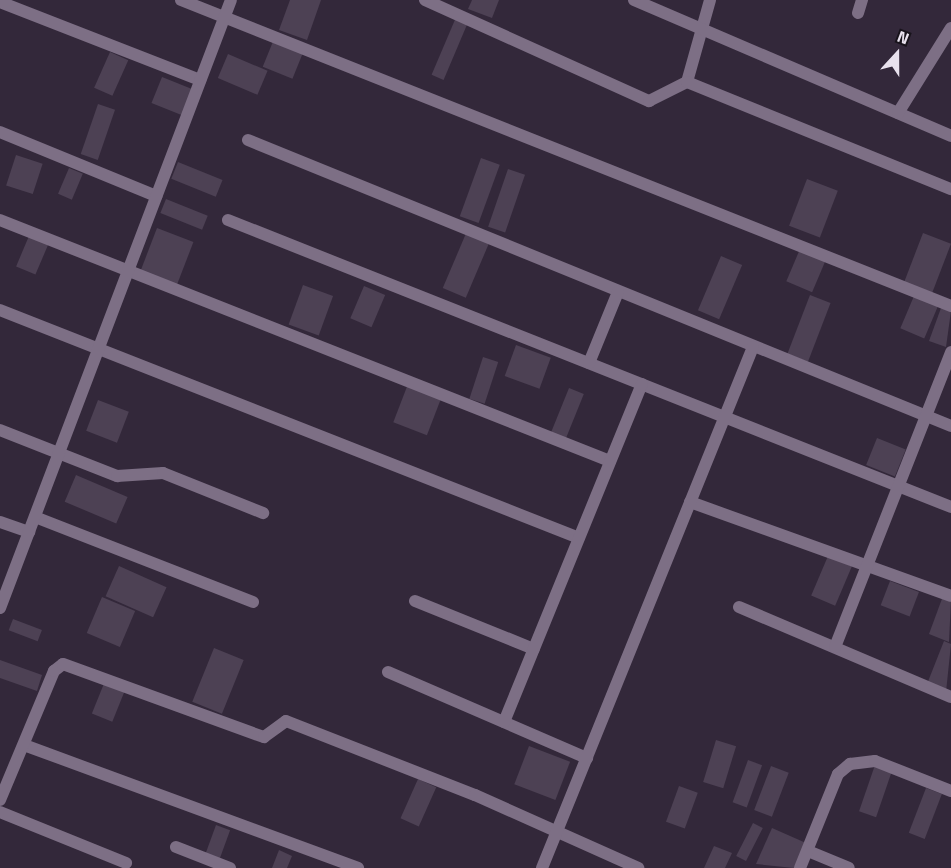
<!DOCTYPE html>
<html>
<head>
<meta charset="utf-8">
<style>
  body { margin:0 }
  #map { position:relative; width:951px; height:868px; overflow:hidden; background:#33283a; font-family:"Titillium Web",sans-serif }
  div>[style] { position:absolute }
  .building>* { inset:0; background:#4d4154; transform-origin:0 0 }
  .minor>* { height:12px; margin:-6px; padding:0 6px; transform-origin:6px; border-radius:6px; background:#7d6f85 }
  span { translate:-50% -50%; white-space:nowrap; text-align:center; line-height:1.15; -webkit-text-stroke:4.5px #18131b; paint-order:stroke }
  .north { position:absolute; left:867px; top:24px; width:60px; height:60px; -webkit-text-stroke:4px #18131b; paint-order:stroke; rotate:21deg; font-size:16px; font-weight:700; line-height:24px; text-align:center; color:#e8e1ed }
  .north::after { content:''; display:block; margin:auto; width:21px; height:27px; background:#e8e1ed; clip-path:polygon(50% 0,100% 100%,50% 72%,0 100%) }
</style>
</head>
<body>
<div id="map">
  <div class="building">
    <div style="clip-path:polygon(290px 0,321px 0,307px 40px,279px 30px)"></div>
    <div style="clip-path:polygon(472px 0,499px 0,492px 18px,468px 9px)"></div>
    <div style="left:457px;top:15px;width:13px;height:65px;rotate:23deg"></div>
    <div style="left:274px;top:39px;width:32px;height:30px;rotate:22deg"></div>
    <div style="left:110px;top:52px;width:20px;height:39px;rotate:24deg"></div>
    <div style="left:228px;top:54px;width:43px;height:26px;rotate:23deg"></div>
    <div style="left:162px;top:77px;width:35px;height:28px;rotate:22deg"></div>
    <div style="left:98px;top:104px;width:18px;height:53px;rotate:19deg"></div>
    <div style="left:16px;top:155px;width:28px;height:32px;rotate:18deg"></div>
    <div style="left:481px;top:158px;width:20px;height:62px;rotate:20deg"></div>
    <div style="left:178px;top:162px;width:48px;height:18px;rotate:22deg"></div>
    <div style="left:69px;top:168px;width:15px;height:28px;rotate:23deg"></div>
    <div style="left:508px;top:169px;width:18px;height:61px;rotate:19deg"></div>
    <div style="left:807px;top:179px;width:33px;height:50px;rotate:21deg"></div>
    <div style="left:166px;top:199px;width:45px;height:15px;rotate:22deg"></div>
    <div style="left:157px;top:228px;width:39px;height:47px;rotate:21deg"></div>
    <div style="left:467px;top:231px;width:25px;height:62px;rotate:23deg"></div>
    <div style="left:923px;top:233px;width:30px;height:53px;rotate:21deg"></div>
    <div style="left:29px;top:236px;width:21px;height:33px;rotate:23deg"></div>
    <div style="left:800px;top:249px;width:28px;height:35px;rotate:23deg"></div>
    <div style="left:721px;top:256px;width:23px;height:59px;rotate:23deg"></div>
    <div style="left:303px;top:285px;width:32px;height:42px;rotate:20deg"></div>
    <div style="left:364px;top:286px;width:23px;height:35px;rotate:23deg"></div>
    <div style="left:810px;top:295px;width:22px;height:63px;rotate:21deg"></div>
    <div style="left:914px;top:296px;width:26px;height:35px;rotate:23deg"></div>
    <div style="clip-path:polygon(941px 308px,951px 311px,946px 347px,929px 341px)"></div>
    <div style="left:516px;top:345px;width:37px;height:33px;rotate:20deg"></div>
    <div style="left:483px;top:357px;width:16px;height:44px;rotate:18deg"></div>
    <div style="left:408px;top:384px;width:36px;height:41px;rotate:21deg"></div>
    <div style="left:569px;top:388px;width:16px;height:48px;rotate:22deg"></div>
    <div style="left:98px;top:400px;width:33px;height:33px;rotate:21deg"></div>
    <div style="left:877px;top:438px;width:31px;height:29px;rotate:22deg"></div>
    <div style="left:76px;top:475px;width:56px;height:29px;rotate:23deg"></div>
    <div style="left:828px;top:556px;width:26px;height:43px;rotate:23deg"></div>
    <div style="left:119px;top:566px;width:52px;height:33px;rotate:24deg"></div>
    <div style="left:890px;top:581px;width:31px;height:26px;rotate:21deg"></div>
    <div style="clip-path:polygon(943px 596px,951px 599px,949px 642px,929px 634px)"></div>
    <div style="left:102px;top:597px;width:36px;height:39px;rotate:23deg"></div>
    <div style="left:13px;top:619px;width:31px;height:12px;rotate:21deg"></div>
    <div style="clip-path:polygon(944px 641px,951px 644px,946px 692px,927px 684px)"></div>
    <div style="left:214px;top:648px;width:32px;height:58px;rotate:22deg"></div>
    <div style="clip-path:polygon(0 660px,42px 675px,37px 691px,0 678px)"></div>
    <div style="left:105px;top:681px;width:22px;height:35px;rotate:22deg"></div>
    <div style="left:716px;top:740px;width:21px;height:44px;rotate:17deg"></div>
    <div style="left:529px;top:746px;width:44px;height:41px;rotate:21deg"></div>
    <div style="left:748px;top:760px;width:15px;height:45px;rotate:20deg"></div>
    <div style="left:875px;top:765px;width:18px;height:49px;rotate:19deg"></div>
    <div style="left:771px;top:766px;width:19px;height:47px;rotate:21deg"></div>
    <div style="left:418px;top:779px;width:20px;height:43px;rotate:24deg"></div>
    <div style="left:679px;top:786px;width:20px;height:38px;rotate:20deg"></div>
    <div style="left:926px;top:788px;width:17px;height:48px;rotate:21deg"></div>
    <div style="left:753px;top:823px;width:11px;height:37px;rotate:27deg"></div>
    <div style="left:216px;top:825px;width:15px;height:32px;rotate:20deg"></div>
    <div style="clip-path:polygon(772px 828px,806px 843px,794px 868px,756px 864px)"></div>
    <div style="clip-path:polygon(714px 846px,732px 853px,725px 868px,704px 868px)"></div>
    <div style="clip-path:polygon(279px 850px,292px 856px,287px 868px,272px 868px)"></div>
  </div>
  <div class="minor">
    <div style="left:181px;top:0;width:829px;rotate:21.67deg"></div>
    <div style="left:425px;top:0;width:246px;rotate:24.3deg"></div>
    <div style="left:649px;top:101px;width:42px;rotate:-26.6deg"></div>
    <div style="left:687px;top:82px;width:85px;rotate:-74.3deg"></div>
    <div style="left:634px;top:0;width:345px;rotate:23.2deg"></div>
    <div style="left:0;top:2px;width:215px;rotate:21.3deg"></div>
    <div style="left:858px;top:13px;width:14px;rotate:-73deg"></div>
    <div style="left:687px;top:82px;width:285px;rotate:22.1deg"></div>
    <div style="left:898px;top:113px;width:100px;rotate:-58.1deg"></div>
    <div style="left:0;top:132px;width:169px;rotate:22.3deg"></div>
    <div style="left:248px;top:140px;width:759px;rotate:22.14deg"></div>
    <div style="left:0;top:220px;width:656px;rotate:21.56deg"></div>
    <div style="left:228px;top:220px;width:778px;rotate:21.65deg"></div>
    <div style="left:0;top:310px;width:622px;rotate:21.49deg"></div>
    <div style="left:589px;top:363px;width:77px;rotate:-67.8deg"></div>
    <div style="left:0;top:430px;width:126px;rotate:21.5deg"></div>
    <div style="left:117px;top:476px;width:46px;rotate:-3.7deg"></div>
    <div style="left:163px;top:473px;width:108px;rotate:21.8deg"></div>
    <div style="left:690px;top:502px;width:277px;rotate:19.8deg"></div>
    <div style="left:35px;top:517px;width:234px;rotate:21.3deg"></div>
    <div style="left:0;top:522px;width:31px;rotate:19deg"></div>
    <div style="left:415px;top:601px;width:128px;rotate:22deg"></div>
    <div style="left:739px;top:607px;width:230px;rotate:23deg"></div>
    <div style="left:0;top:608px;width:650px;rotate:-69.2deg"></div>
    <div style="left:835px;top:647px;width:317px;rotate:-68.5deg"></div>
    <div style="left:388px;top:672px;width:217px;rotate:23.4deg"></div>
    <div style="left:504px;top:722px;width:365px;rotate:-67.8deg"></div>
    <div style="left:24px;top:745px;width:356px;rotate:20.2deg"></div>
    <div style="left:0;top:800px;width:140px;rotate:-67.3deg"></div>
    <div style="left:54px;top:671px;width:11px;rotate:-38deg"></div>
    <div style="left:63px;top:664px;width:214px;rotate:20deg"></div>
    <div style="left:264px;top:737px;width:27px;rotate:-36deg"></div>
    <div style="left:286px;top:721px;width:203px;rotate:21.4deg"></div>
    <div style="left:475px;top:795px;width:179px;rotate:24.1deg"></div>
    <div style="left:0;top:812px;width:136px;rotate:22deg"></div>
    <div style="left:176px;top:847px;width:58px;rotate:21.3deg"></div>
    <div style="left:808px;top:851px;width:44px;rotate:22.5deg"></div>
    <div style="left:542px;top:868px;width:562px;rotate:-67.95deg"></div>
    <div style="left:800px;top:868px;width:101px;rotate:-68deg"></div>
    <div style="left:838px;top:774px;width:16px;rotate:-40deg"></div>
    <div style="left:850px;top:764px;width:25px;rotate:-7deg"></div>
    <div style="left:875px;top:761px;width:82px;rotate:21.5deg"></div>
  </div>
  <div class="north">N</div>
</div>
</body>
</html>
